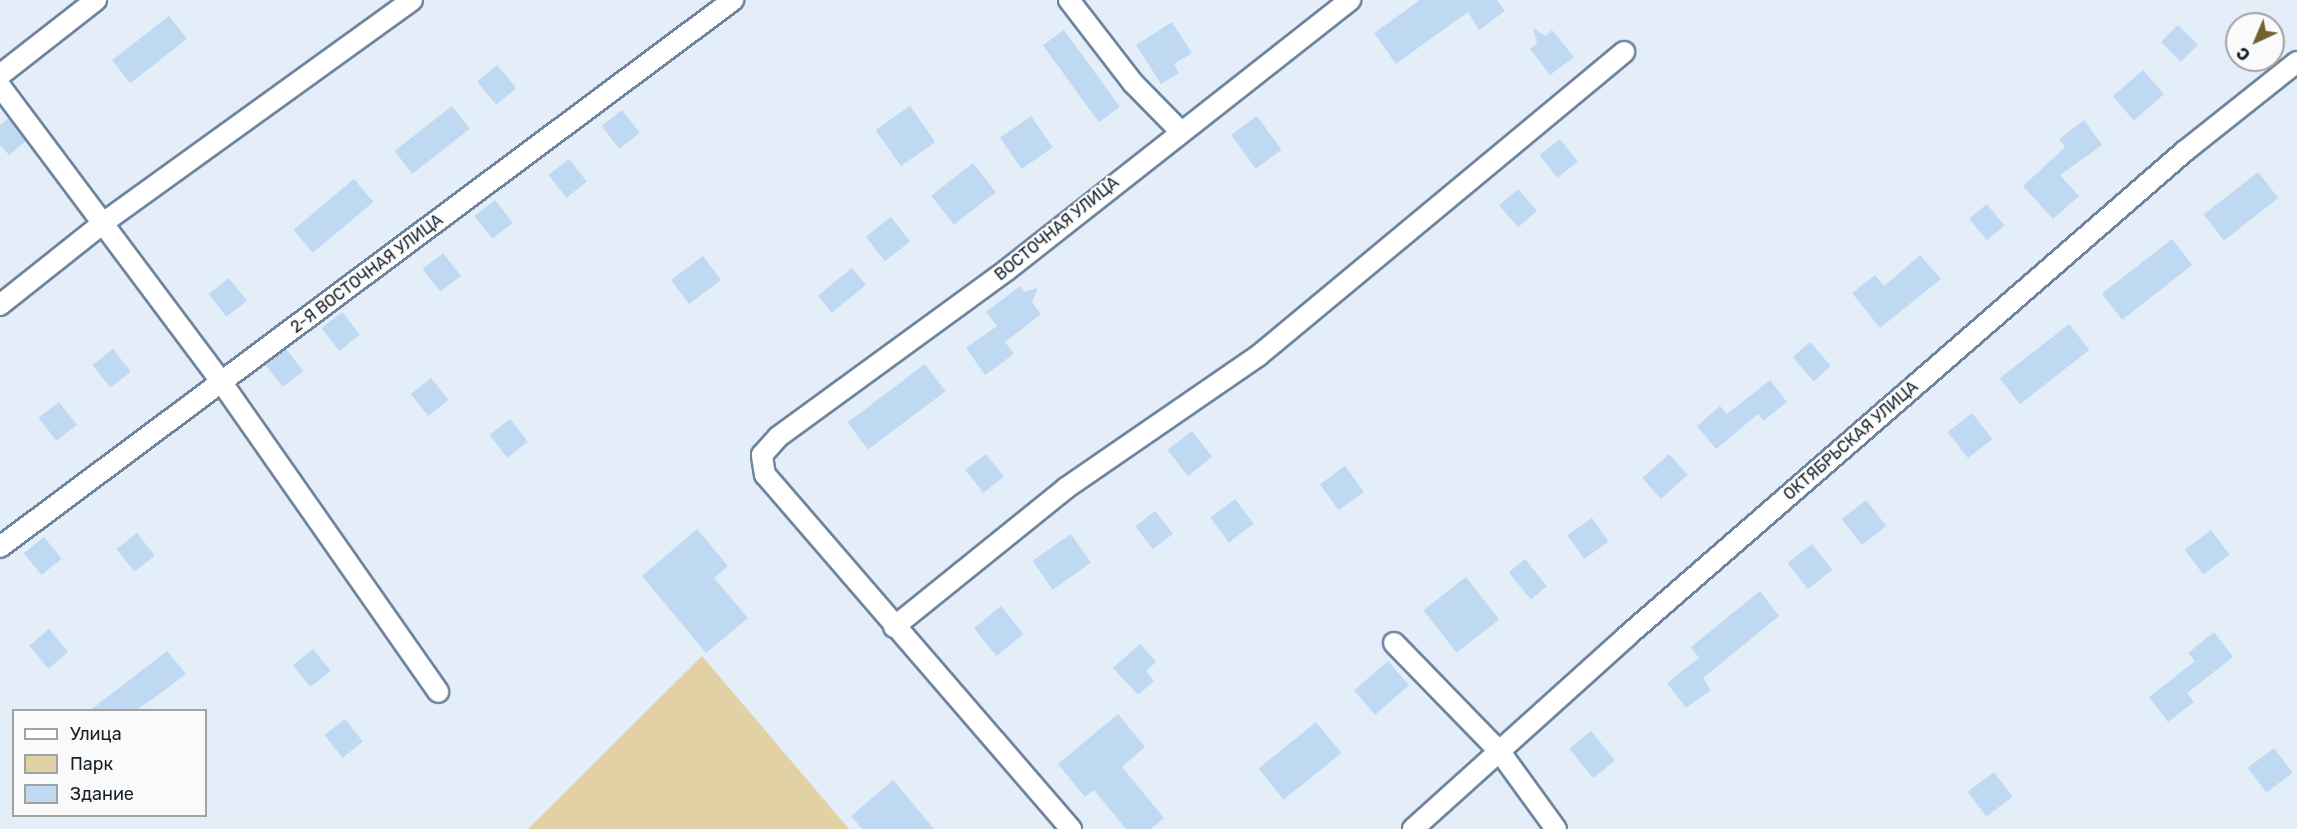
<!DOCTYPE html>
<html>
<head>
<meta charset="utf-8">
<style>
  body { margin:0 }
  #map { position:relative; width:2297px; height:829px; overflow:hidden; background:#e4eef9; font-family:Rubik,sans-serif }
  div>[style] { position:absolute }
  .green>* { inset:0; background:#e1d1a5 }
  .building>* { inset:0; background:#c0d9f3; transform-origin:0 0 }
  .roads { filter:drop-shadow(2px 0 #6e859d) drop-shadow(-2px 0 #6e859d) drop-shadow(0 2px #6e859d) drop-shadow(0 -2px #6e859d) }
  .minor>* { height:20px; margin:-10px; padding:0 10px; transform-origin:10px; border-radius:10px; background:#fff }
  span { translate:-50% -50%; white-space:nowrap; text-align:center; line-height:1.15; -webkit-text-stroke:4.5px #fafafa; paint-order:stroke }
  .street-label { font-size:16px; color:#162029 }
  .legend { position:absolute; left:12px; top:709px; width:195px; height:108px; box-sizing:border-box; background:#fafafa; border:2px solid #9fa3a6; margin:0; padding:8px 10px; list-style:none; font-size:18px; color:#162029 }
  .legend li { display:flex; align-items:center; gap:12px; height:30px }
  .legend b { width:30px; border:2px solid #9fa3a6 }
  .north { position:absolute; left:2225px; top:12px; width:60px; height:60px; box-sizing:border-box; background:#fafafa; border:2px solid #9fa3a6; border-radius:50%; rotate:224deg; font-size:16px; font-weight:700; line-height:24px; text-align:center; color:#162029 }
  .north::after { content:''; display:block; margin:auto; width:21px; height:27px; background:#73622f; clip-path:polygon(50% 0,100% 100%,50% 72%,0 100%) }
</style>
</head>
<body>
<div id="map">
  <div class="green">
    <div style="clip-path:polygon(702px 656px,849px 829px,528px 829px)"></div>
  </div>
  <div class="building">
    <div style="clip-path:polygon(1420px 0,1497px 0,1505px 11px,1479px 30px,1468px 12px,1396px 64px,1374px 33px)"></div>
    <div style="left:169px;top:16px;width:29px;height:72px;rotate:52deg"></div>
    <div style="clip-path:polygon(1172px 22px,1192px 53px,1174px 64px,1179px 73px,1161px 84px,1136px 45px)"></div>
    <div style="left:2178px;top:25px;width:28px;height:24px;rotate:45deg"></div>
    <div style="clip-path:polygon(1533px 28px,1546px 36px,1552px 30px,1574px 57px,1550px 75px,1530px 49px,1537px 43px)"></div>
    <div style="left:1064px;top:30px;width:95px;height:26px;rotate:54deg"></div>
    <div style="left:497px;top:65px;width:30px;height:26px;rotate:50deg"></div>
    <div style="left:2143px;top:70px;width:32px;height:40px;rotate:49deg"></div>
    <div style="left:452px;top:106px;width:29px;height:73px;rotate:52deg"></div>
    <div style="left:910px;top:106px;width:44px;height:42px;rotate:55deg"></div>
    <div style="left:622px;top:110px;width:29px;height:26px;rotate:52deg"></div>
    <div style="left:1031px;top:116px;width:38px;height:38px;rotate:55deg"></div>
    <div style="left:1257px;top:116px;width:42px;height:32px;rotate:54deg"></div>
    <div style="clip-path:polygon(9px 118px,26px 141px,9px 155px,0 145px,0 125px)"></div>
    <div style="clip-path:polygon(2084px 120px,2102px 145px,2060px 175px,2079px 196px,2053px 219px,2023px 186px,2065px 147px,2059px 139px)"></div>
    <div style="left:1560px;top:139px;width:29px;height:26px;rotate:52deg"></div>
    <div style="left:569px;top:159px;width:29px;height:26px;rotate:52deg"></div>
    <div style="left:973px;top:163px;width:37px;height:53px;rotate:52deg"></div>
    <div style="left:2258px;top:172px;width:33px;height:69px;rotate:52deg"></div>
    <div style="left:354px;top:179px;width:30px;height:79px;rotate:50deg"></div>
    <div style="left:1518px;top:189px;width:29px;height:25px;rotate:49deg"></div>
    <div style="left:495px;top:200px;width:29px;height:26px;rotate:52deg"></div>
    <div style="left:1987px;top:204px;width:28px;height:23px;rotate:51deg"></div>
    <div style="left:891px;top:217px;width:31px;height:32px;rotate:52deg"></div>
    <div style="left:2172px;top:239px;width:33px;height:89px;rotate:52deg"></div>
    <div style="left:443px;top:253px;width:29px;height:26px;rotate:52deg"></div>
    <div style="clip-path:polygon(1920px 255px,1941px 279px,1880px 328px,1852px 293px,1875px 275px,1884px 286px)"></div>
    <div style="left:703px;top:256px;width:30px;height:40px;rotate:53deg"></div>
    <div style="left:852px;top:268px;width:22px;height:44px;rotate:51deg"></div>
    <div style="left:229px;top:278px;width:29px;height:26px;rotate:52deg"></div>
    <div style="clip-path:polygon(1020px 286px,1024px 292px,1038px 288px,1032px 302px,1041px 314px,1005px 342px,1014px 354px,985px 375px,966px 348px,997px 326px,986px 312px)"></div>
    <div style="left:342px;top:312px;width:29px;height:26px;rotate:52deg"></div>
    <div style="left:2069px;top:324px;width:33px;height:88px;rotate:52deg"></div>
    <div style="left:1810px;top:342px;width:32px;height:23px;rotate:49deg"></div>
    <div style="left:113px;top:349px;width:29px;height:26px;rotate:52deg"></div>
    <div style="left:286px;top:349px;width:28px;height:26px;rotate:52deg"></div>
    <div style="left:925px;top:364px;width:34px;height:97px;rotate:53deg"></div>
    <div style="left:431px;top:378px;width:28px;height:26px;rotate:51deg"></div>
    <div style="clip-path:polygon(1770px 380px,1787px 402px,1763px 421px,1758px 414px,1716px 449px,1697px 426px,1720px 406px,1727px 414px)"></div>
    <div style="left:59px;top:402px;width:29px;height:26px;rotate:52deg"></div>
    <div style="left:1972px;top:413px;width:33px;height:31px;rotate:52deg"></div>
    <div style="left:510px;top:419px;width:29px;height:26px;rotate:52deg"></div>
    <div style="left:1192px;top:431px;width:33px;height:31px;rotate:52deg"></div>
    <div style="left:986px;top:454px;width:29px;height:26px;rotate:52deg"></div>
    <div style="left:1669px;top:454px;width:28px;height:36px;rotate:48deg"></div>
    <div style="left:1345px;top:466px;width:32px;height:31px;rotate:54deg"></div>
    <div style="left:1235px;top:499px;width:31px;height:31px;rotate:53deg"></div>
    <div style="left:1866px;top:500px;width:33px;height:31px;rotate:52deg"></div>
    <div style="left:1155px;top:511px;width:29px;height:25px;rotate:52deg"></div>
    <div style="left:1592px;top:518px;width:29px;height:30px;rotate:55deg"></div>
    <div style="clip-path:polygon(697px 529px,728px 566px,714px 578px,748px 618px,706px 653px,642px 576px)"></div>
    <div style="left:2211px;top:530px;width:31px;height:33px;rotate:53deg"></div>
    <div style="left:137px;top:533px;width:29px;height:26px;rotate:52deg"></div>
    <div style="left:1071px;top:534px;width:35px;height:47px;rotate:55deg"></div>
    <div style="left:44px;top:537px;width:28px;height:26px;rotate:51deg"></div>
    <div style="left:1812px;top:544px;width:33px;height:31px;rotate:52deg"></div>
    <div style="left:1525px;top:559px;width:35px;height:21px;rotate:51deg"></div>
    <div style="left:1466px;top:577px;width:54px;height:54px;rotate:52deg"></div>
    <div style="clip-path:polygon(1760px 591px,1779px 616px,1703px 678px,1711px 690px,1686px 708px,1667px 683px,1699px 658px,1691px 647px)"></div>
    <div style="left:1001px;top:606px;width:36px;height:35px;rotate:51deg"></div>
    <div style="left:49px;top:629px;width:30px;height:26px;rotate:50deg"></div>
    <div style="clip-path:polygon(2214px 632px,2233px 657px,2187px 693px,2194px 702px,2168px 722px,2149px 697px,2195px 661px,2188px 653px)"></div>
    <div style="clip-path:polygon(1140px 644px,1156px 662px,1146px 671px,1154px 681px,1138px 695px,1113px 668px)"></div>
    <div style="left:313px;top:649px;width:28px;height:26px;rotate:51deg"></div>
    <div style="clip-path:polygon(167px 651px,186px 674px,165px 690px,135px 711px,89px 711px)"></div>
    <div style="left:1388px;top:661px;width:32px;height:45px;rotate:49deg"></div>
    <div style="clip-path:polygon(1118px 714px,1145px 747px,1122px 767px,1164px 818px,1151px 829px,1126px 829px,1094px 790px,1085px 797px,1058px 764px)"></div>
    <div style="left:345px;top:719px;width:29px;height:26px;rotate:52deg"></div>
    <div style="left:1316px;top:722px;width:40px;height:74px;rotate:51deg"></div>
    <div style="left:1591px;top:731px;width:38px;height:28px;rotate:51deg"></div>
    <div style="left:2274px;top:748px;width:31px;height:33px;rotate:53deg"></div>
    <div style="left:1994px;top:772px;width:31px;height:33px;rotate:53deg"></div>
    <div style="clip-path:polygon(893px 780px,934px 829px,862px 829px,851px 816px)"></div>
  </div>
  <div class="roads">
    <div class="minor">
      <div style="left:1069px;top:0;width:105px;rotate:52.4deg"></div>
      <div style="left:1133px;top:83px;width:67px;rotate:45.6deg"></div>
      <div style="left:0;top:75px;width:122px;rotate:-38deg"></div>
      <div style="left:0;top:86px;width:371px;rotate:53.2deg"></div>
      <div style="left:222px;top:383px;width:377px;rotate:55deg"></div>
      <div style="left:0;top:305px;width:132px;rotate:-38.5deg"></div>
      <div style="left:103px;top:223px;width:381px;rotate:-35.8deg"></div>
      <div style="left:0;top:547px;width:915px;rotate:-36.73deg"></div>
      <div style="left:894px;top:627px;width:221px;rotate:-38.9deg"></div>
      <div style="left:1066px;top:488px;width:233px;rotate:-34.5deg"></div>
      <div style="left:1258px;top:356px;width:476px;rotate:-39.7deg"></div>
      <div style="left:1394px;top:643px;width:152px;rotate:45.8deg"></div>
      <div style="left:1500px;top:752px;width:95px;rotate:54deg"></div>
      <div style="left:1071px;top:829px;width:468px;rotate:-130.8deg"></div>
      <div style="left:765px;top:475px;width:20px;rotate:-99deg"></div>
      <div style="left:762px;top:455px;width:24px;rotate:-48deg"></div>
      <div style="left:778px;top:437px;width:283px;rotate:-36.1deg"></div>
      <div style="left:1007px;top:270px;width:437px;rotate:-38.2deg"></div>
      <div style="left:1413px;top:829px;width:288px;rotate:-42deg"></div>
      <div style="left:1627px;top:636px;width:739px;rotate:-41deg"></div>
      <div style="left:2185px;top:151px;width:143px;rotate:-38.5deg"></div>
    </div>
  </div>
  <div class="street-label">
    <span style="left:1057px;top:229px;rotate:-39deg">ВОСТОЧНАЯ УЛИЦА</span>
    <span style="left:367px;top:274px;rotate:-37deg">2-Я ВОСТОЧНАЯ УЛИЦА</span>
    <span style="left:1851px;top:441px;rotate:-41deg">ОКТЯБРЬСКАЯ УЛИЦА</span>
  </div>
  <ul class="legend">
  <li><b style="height:8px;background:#fff"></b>Улица</li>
  <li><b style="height:16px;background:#e1d1a5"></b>Парк</li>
  <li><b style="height:16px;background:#c0d9f3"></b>Здание</li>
  </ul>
  <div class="north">С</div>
</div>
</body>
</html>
